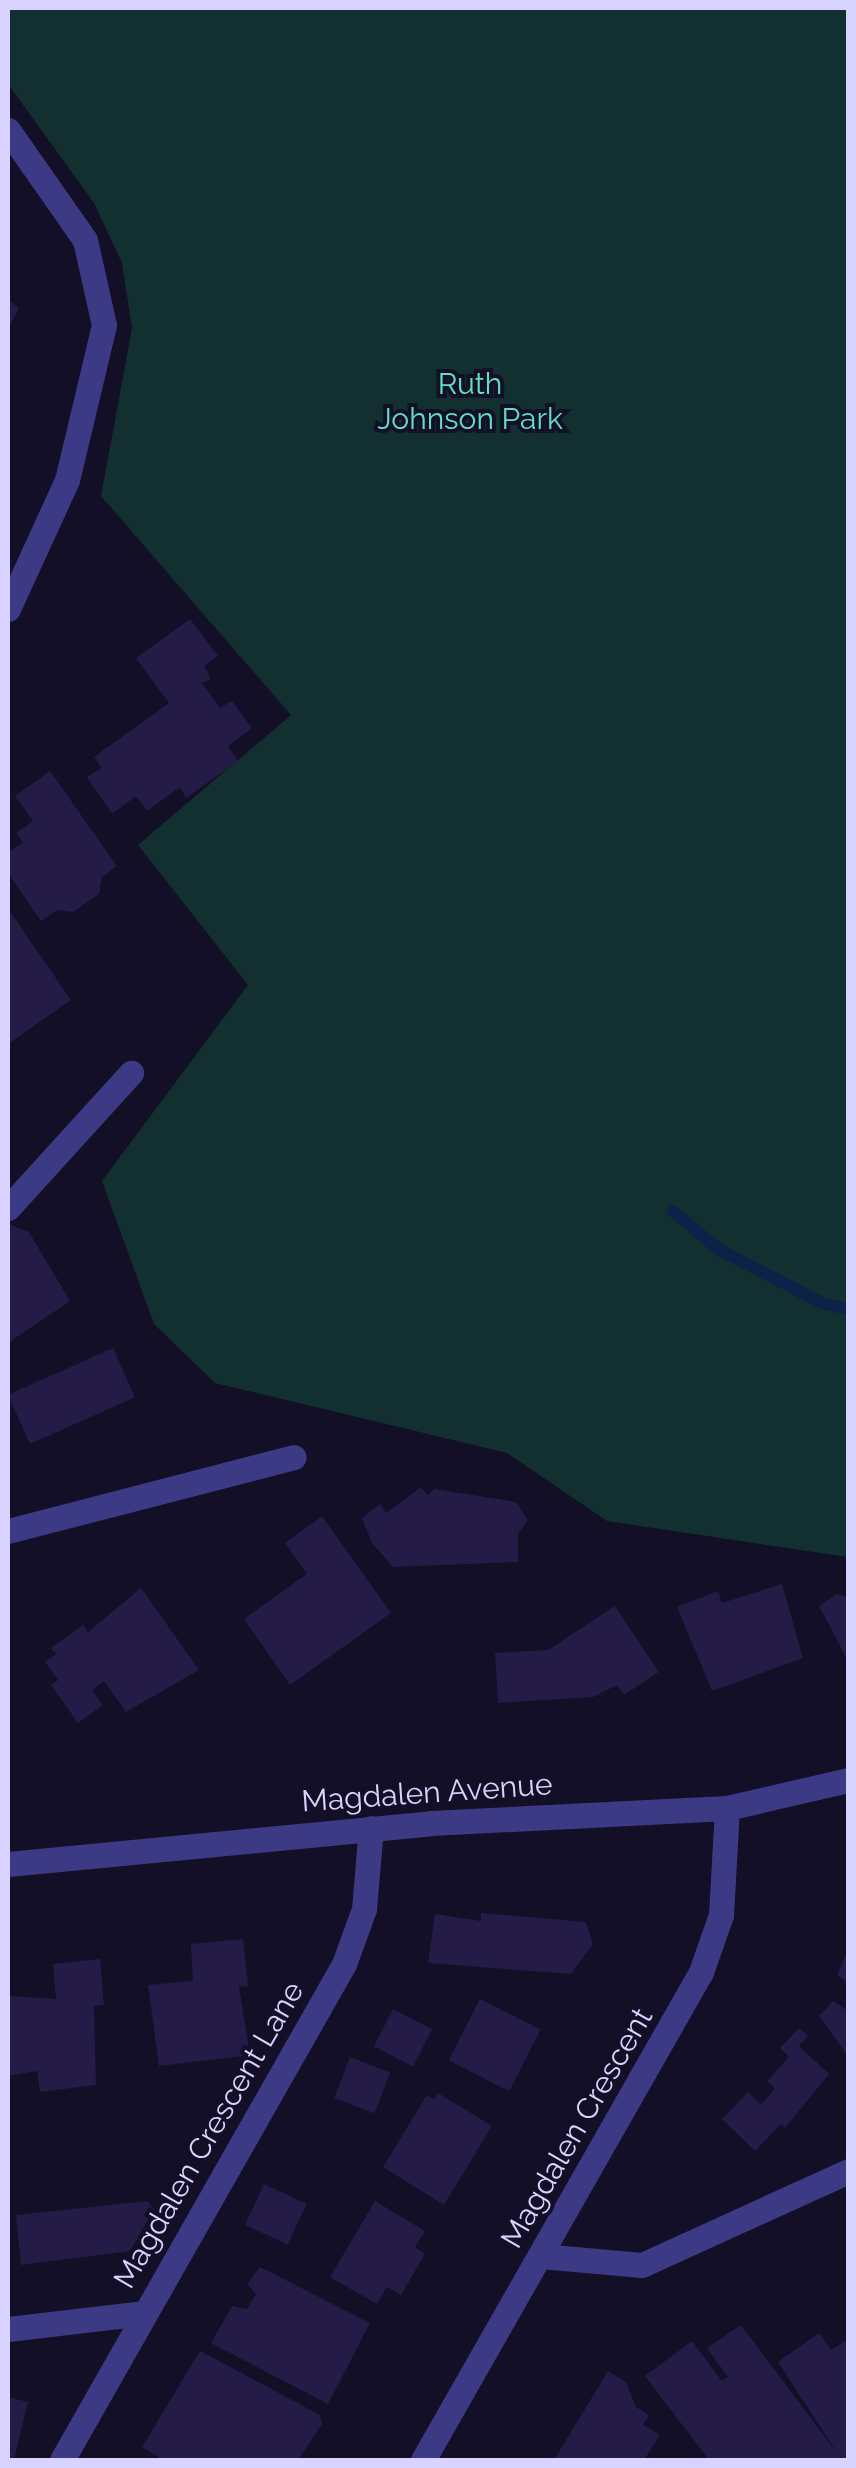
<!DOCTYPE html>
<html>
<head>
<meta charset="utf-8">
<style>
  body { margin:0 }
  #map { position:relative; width:856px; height:2468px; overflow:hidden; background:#130f26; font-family:Raleway,sans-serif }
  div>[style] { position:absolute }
  .green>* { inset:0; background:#12302f }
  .stream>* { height:12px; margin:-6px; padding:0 6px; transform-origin:6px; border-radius:6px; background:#0c2248 }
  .building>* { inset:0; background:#241b47; transform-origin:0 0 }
  .minor>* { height:25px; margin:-12.5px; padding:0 12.5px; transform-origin:12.5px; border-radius:12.5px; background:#3d3a85 }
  span { translate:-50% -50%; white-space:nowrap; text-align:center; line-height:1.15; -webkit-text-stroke:8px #130f26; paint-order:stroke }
  .park-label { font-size:30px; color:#5fe0c0 }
  .street-label { font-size:30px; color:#d9d4ff }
  .frame { position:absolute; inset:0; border:10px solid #d9d4ff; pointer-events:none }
</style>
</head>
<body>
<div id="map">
  <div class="green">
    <div style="clip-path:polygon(8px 8px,848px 8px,848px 1557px,607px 1521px,507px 1453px,215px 1383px,154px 1324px,102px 1181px,248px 985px,138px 845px,291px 715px,101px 496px,132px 328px,122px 263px,94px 203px,8px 84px)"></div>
  </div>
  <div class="stream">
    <div style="left:673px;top:1211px;width:59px;rotate:40.2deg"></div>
    <div style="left:718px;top:1249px;width:117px;rotate:27.4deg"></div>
    <div style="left:822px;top:1303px;width:27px;rotate:13deg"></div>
  </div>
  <div class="building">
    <div style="clip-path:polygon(8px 300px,19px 308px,8px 329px)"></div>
    <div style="clip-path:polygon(190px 619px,218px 656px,204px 666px,211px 679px,202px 683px,220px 708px,232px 701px,252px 728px,228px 746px,238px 761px,186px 798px,180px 787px,147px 811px,136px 796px,112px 814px,87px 777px,102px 768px,94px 757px,169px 703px,136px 658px)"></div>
    <div style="clip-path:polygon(50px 771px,117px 866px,102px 877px,99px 894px,73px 912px,57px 910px,41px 921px,8px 873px,8px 853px,23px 842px,16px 833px,33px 821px,15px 796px)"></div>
    <div style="clip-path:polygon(11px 913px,71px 1000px,8px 1044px,8px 915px)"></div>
    <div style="clip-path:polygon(8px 1224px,29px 1232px,70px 1301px,8px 1343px)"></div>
    <div style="left:113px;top:1348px;width:54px;height:115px;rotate:66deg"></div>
    <div style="clip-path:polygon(421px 1487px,427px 1495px,435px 1489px,516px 1502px,528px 1520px,518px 1534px,518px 1562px,393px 1567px,372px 1543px,362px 1518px,380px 1504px,386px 1513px)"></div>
    <div style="clip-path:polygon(322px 1516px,391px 1613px,290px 1685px,244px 1619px,307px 1574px,285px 1543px)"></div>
    <div style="clip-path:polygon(782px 1584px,803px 1658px,712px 1691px,677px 1607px,718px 1591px,722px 1603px)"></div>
    <div style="clip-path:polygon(141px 1588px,199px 1670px,126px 1712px,104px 1681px,92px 1690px,103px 1705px,78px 1723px,51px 1685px,58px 1680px,45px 1662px,56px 1654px,51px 1648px,83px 1625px,88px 1632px)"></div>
    <div style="clip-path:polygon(836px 1594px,848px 1597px,848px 1661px,819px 1606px)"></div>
    <div style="clip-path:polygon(615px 1606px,659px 1672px,624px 1695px,617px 1685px,593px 1697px,498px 1703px,495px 1653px,548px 1650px)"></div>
    <div style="clip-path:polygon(481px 1913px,586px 1922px,593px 1944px,571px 1974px,428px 1963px,435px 1914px,481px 1921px)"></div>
    <div style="clip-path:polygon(243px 1939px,248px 1986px,239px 1987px,250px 2055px,159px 2066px,148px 1985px,193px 1981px,191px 1944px)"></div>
    <div style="clip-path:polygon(848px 1950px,848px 1983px,837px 1975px)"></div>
    <div style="clip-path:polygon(100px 1959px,104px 2005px,94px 2006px,96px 2085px,40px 2092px,37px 2071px,8px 2076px,8px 1996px,56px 1999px,53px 1964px)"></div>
    <div style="left:480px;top:1999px;width:68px;height:69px;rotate:27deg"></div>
    <div style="clip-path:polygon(833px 2001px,848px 2011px,848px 2056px,819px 2016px)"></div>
    <div style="left:393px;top:2009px;width:44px;height:42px;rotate:27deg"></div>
    <div style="clip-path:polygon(799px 2028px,808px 2036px,799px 2046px,829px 2074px,785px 2128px,781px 2124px,755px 2151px,722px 2119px,748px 2092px,761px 2105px,775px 2089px,767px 2081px,789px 2057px,780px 2048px)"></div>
    <div style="left:350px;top:2057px;width:43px;height:44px;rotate:21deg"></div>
    <div style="clip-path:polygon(438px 2093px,492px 2126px,444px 2205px,383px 2167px,427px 2095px,434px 2099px)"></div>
    <div style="left:264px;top:2184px;width:47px;height:45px;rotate:25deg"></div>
    <div style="clip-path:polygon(148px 2201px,154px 2210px,130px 2251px,21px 2265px,16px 2215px)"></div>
    <div style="clip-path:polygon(375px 2201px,425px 2231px,415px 2247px,425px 2254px,401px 2295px,387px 2287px,377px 2304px,330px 2277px)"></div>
    <div style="clip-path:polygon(260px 2267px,370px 2323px,328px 2404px,211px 2343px,232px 2306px,247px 2309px,256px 2294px,247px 2284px)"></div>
    <div style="clip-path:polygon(741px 2325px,838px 2454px,778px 2362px,819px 2333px,831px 2350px,848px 2339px,848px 2458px,709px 2460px,645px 2376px,692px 2341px,722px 2381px,728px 2377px,707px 2348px)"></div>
    <div style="clip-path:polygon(200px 2351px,320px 2415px,322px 2424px,298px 2460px,163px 2460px,142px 2447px)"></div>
    <div style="clip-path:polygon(608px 2371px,626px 2382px,636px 2407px,649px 2415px,643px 2425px,660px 2435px,644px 2460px,554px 2460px)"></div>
    <div style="clip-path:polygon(8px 2397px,28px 2402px,14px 2460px,8px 2460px)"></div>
  </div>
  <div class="minor">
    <div style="left:8px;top:130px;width:134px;rotate:55deg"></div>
    <div style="left:85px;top:240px;width:87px;rotate:77.4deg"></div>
    <div style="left:104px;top:325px;width:159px;rotate:103.4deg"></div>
    <div style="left:67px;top:480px;width:142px;rotate:114.6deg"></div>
    <div style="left:8px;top:1208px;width:183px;rotate:-47.7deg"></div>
    <div style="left:8px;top:1531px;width:295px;rotate:-14.5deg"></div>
    <div style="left:8px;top:1864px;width:425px;rotate:-5.5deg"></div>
    <div style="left:431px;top:1823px;width:296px;rotate:-2.9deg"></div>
    <div style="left:727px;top:1808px;width:124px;rotate:-13deg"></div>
    <div style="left:541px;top:2256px;width:101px;rotate:5.1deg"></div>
    <div style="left:642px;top:2265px;width:226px;rotate:-24.5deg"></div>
    <div style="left:8px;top:2329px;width:138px;rotate:-6.7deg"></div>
    <div style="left:62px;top:2460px;width:571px;rotate:-60.38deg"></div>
    <div style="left:344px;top:1964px;width:59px;rotate:-70deg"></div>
    <div style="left:364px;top:1909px;width:81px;rotate:-85.1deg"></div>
    <div style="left:423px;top:2460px;width:562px;rotate:-60.33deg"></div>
    <div style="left:701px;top:1972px;width:60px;rotate:-70.7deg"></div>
    <div style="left:721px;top:1915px;width:107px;rotate:-86.8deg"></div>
  </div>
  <div class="park-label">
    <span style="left:470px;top:401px">Ruth<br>Johnson Park</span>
  </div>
  <div class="street-label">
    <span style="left:427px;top:1793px;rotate:-4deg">Magdalen Avenue</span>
    <span style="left:577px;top:2128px;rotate:-60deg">Magdalen Crescent</span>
    <span style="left:209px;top:2135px;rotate:-60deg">Magdalen Crescent Lane</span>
  </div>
  <div class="frame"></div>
</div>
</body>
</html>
